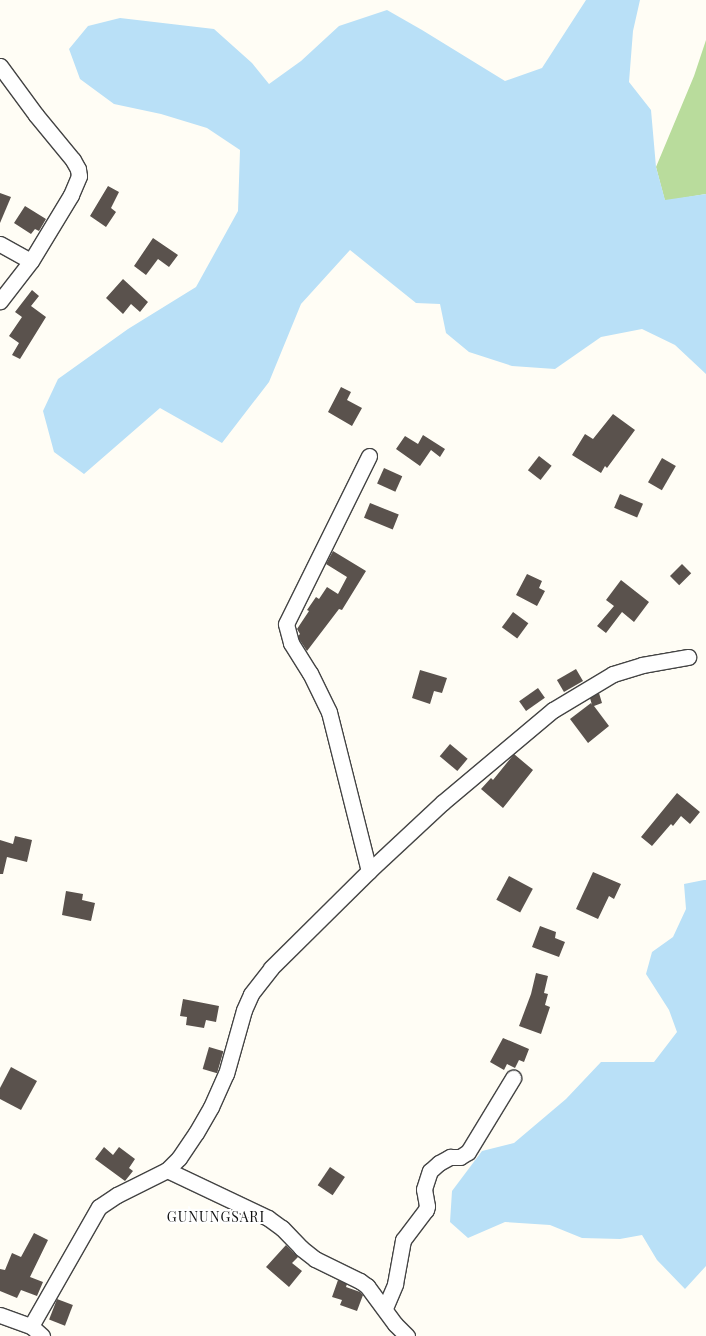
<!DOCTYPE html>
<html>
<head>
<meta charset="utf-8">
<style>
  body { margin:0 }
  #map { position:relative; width:706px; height:1336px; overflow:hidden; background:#fffdf5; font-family:"Playfair Display",serif }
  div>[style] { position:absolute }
  .forest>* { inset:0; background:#b9dc9c }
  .water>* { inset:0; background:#b9e0f7 }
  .building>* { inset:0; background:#5a524d; transform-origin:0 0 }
  .roads { filter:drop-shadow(1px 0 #444) drop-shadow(-1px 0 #444) drop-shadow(0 1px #444) drop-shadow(0 -1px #444) }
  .minor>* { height:15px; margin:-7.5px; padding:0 7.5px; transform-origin:7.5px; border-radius:7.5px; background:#fff }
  span { translate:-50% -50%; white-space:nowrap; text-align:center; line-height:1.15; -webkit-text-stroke:4px #fff; paint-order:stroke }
  .quarter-label { font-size:14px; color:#111; letter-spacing:1px }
</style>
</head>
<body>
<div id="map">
  <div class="forest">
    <div style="clip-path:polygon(706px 40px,706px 194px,665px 201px,656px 167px,694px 76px)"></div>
  </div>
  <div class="water">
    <div style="clip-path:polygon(586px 0,640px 0,633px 31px,629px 82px,651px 110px,656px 167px,665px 200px,706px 194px,706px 374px,675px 345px,642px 329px,601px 337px,555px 369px,512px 366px,469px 352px,446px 333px,440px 304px,416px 303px,350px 250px,301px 304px,269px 382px,222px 443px,160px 408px,84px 474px,54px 452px,43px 411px,58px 379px,128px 329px,196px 287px,238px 211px,240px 150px,207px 128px,161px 114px,114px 104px,80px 79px,69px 49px,88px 26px,120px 18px,214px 29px,252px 63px,269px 84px,301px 61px,339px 26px,387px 10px,422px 30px,505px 81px,542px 68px)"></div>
    <div style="clip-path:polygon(704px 880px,706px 880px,706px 1266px,685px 1289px,657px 1260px,642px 1235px,620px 1239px,582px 1238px,550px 1225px,505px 1222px,468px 1238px,450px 1222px,452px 1191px,482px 1151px,514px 1143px,566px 1099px,601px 1062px,654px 1062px,677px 1032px,669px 1010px,646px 974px,652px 952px,673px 937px,686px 909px,684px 884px)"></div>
  </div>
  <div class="building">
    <div style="clip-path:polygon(108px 186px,119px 192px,111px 208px,116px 212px,106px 227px,90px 216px)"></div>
    <div style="clip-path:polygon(0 193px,11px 197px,0 223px)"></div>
    <div style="clip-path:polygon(25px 206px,46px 219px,39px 231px,35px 229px,31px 234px,14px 223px)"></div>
    <div style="clip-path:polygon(153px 238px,178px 255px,169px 267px,158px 259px,146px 275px,134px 266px)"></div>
    <div style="clip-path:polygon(123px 279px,148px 302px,140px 312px,131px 304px,123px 314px,106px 298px)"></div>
    <div style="clip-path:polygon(32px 290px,39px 296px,31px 306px,46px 317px,20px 359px,12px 355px,19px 343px,9px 336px,22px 317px,15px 312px)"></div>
    <div style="clip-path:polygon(341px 387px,351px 392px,347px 400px,362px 408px,352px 426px,328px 412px)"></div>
    <div style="clip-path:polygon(613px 414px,635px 430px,607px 468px,605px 466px,601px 473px,572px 455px,585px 434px,593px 439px)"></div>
    <div style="clip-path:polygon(423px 435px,445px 449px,440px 457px,431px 450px,420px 466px,396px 449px,405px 436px,418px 444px)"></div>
    <div style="left:539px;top:456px;width:16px;height:18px;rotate:38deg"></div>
    <div style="left:662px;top:458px;width:16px;height:28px;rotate:30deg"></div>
    <div style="left:384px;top:468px;width:20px;height:17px;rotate:24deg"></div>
    <div style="left:620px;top:494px;width:25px;height:15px;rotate:23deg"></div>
    <div style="left:370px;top:503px;width:31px;height:16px;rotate:22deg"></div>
    <div style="clip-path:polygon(333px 551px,366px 571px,342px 610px,339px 609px,307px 651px,299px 639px,298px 636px,300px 634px,297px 629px,309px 611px,307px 610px,316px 597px,319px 599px,327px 587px,338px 594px,347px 577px,326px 564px)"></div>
    <div style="left:682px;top:564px;width:13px;height:17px;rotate:45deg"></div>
    <div style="clip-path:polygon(527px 574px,542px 581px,539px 588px,545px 591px,537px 606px,516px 595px)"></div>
    <div style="clip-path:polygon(621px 580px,649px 602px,634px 622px,622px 612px,606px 633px,597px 626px,614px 606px,606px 600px)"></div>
    <div style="left:513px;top:612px;width:19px;height:19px;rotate:36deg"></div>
    <div style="left:576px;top:669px;width:14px;height:22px;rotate:60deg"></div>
    <div style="clip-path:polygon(420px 670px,447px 678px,442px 693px,434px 691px,430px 704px,412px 698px)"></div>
    <div style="left:538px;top:688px;width:12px;height:23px;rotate:55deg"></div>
    <div style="clip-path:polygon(599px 693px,602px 703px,594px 706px,609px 726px,588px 743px,570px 719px,591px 703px,592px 705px,590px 698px)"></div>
    <div style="left:450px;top:744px;width:23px;height:16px;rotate:40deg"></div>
    <div style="clip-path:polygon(514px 754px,533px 770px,503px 808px,481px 789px,491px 778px,493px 780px)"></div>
    <div style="clip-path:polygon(677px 793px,700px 812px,690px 824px,681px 816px,673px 826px,671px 824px,652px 846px,641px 837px)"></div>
    <div style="clip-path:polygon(15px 836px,32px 840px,27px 862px,7px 857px,3px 874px,0 874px,0 840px,13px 844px)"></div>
    <div style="clip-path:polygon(593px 872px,621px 884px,614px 899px,609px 896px,598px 919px,576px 909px)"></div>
    <div style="left:509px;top:876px;width:27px;height:27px;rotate:28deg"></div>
    <div style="clip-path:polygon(66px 891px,83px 894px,82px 900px,95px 903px,91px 921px,62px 915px)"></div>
    <div style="clip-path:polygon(540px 926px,556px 932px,555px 938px,565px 942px,559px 957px,532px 947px)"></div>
    <div style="clip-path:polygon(536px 973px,548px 976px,544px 993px,548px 994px,545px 1005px,550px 1007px,541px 1034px,519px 1026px,531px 994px)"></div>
    <div style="clip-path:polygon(183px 999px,219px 1006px,216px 1022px,206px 1020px,204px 1028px,186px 1025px,187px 1017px,180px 1016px)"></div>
    <div style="clip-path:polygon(503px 1038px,529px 1049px,524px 1062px,519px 1060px,515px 1068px,507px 1064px,504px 1070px,490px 1062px)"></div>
    <div style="left:209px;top:1047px;width:15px;height:23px;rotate:16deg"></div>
    <div style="clip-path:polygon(11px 1067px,37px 1081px,21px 1110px,0 1099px,0 1088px)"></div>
    <div style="clip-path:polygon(104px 1147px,113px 1155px,119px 1147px,135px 1159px,129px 1168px,133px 1171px,125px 1181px,95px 1159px)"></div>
    <div style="left:330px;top:1167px;width:18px;height:22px;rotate:34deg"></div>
    <div style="clip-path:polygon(34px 1233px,48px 1240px,30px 1277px,43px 1282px,37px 1296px,21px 1290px,17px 1298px,0 1291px,0 1269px,5px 1270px,12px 1253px,21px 1257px)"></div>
    <div style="clip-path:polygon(286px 1245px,298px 1257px,292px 1263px,302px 1271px,289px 1287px,266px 1267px)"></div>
    <div style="clip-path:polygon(338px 1280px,347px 1284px,346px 1287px,360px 1292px,363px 1295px,357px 1311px,340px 1305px,342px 1300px,332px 1297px)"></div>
    <div style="left:57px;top:1299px;width:17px;height:22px;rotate:21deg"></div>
  </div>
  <div class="roads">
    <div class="minor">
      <div style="left:0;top:66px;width:61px;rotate:53.7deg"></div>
      <div style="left:36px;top:115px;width:58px;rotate:50.6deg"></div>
      <div style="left:73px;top:160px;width:10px;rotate:61deg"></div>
      <div style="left:78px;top:169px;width:7px;rotate:82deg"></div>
      <div style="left:79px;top:176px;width:21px;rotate:113deg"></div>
      <div style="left:71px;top:195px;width:77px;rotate:121.2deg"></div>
      <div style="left:31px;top:261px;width:51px;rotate:127.8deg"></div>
      <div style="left:0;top:244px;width:35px;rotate:29deg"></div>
      <div style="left:369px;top:456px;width:187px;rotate:116.3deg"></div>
      <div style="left:286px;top:624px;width:20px;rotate:75deg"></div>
      <div style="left:291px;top:643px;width:36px;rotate:58deg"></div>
      <div style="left:310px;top:673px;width:43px;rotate:64deg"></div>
      <div style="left:329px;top:712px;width:164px;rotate:75.9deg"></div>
      <div style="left:167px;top:1170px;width:112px;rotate:25.4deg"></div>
      <div style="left:268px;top:1218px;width:17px;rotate:36deg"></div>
      <div style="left:282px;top:1228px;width:28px;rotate:46deg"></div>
      <div style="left:301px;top:1248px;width:18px;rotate:38deg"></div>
      <div style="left:315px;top:1259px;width:50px;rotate:26.1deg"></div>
      <div style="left:360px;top:1281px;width:9px;rotate:36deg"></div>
      <div style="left:367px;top:1286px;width:47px;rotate:53.6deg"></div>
      <div style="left:395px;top:1324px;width:17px;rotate:45deg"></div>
      <div style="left:385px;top:1308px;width:26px;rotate:-67deg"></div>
      <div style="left:395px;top:1284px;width:45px;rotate:-79.7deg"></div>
      <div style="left:403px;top:1240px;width:38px;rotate:-53deg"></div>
      <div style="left:426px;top:1210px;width:4px;rotate:-76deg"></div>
      <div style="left:427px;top:1206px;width:17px;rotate:-100deg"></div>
      <div style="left:424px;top:1189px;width:19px;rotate:-72deg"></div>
      <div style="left:430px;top:1171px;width:12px;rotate:-42deg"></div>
      <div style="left:439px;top:1163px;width:13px;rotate:-29deg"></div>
      <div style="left:450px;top:1157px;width:10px"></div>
      <div style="left:460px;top:1157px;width:9px;rotate:-32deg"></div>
      <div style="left:468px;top:1152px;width:87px;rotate:-58.7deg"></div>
      <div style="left:0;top:1315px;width:33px;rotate:20deg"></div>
      <div style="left:31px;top:1326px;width:15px;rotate:42deg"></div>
      <div style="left:31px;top:1326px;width:137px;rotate:-60.3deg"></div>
      <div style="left:99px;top:1207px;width:22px;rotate:-34deg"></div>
      <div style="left:117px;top:1195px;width:56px;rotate:-26.6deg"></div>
      <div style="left:167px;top:1170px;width:17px;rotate:-45deg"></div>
      <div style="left:179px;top:1158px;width:30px;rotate:-56deg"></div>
      <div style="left:196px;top:1133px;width:30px;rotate:-60deg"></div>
      <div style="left:211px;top:1107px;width:36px;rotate:-66deg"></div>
      <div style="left:226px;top:1074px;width:66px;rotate:-74.3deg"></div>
      <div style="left:244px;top:1010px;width:17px;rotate:-66deg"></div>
      <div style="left:251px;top:994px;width:33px;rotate:-52deg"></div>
      <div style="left:271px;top:968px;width:138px;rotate:-44.7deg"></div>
      <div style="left:369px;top:871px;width:100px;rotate:-43deg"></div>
      <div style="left:442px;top:803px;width:145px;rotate:-40deg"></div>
      <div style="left:553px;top:710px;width:70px;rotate:-31deg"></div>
      <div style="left:613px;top:674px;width:30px;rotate:-17deg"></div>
      <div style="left:642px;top:665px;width:47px;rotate:-9.9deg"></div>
    </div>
  </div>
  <div class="quarter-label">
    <span style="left:216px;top:1217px">GUNUNGSARI</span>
  </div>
</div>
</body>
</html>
